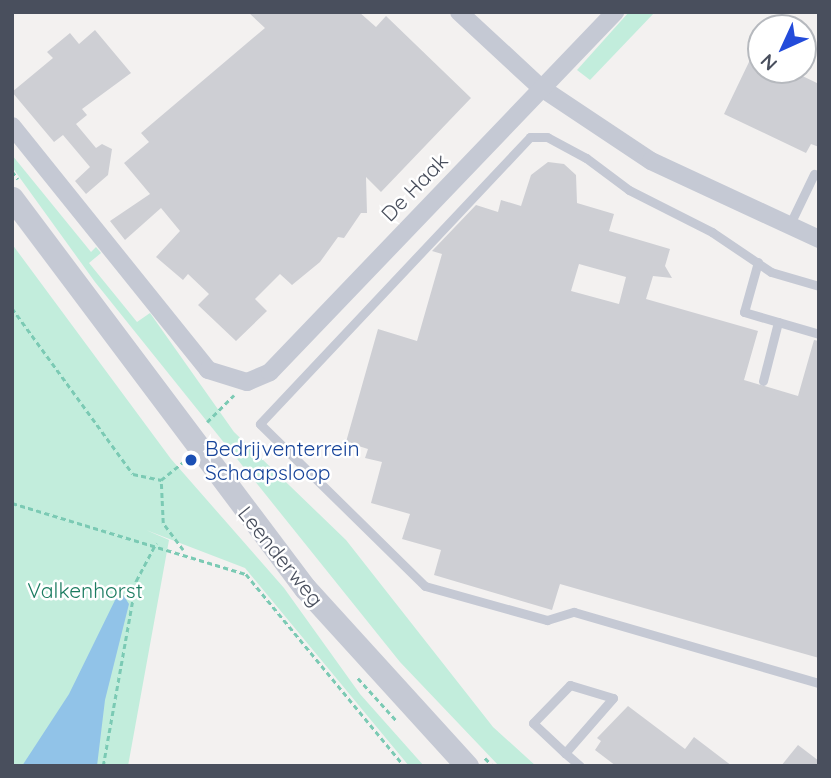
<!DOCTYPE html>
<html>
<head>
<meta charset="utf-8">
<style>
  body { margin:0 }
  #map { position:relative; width:831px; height:778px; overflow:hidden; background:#f3f1f0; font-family:Quicksand,sans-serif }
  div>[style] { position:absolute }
  .green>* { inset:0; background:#c2eddc }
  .water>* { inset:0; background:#91c3e8 }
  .building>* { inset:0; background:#cecfd4 }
  .path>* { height:2.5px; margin-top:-1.25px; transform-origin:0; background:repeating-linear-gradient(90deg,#7bcab4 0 5px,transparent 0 8.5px) }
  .service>* { height:9px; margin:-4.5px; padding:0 4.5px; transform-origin:4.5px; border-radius:4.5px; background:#c5c9d4 }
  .minor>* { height:18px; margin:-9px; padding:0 9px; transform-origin:9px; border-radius:9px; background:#c5c9d4 }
  .tertiary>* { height:23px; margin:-11.5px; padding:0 11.5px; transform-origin:11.5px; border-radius:11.5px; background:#c5c9d4 }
  .dots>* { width:19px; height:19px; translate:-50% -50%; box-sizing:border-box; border:4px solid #fff; border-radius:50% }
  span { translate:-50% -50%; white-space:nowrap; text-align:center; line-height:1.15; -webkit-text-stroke:5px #fff; paint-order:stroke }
  .street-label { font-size:21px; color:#494f5d }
  .transit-label { font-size:21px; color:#164399 }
  .left { translate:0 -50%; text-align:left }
  .park-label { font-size:21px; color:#1c7c61 }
  .frame { position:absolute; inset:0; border:14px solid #494f5d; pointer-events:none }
  .north { position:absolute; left:747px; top:14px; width:70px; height:70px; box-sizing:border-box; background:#fff; border:2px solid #b6b9be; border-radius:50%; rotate:225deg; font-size:19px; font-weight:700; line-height:28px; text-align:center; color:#494f5d }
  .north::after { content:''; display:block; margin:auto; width:24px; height:32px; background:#234bda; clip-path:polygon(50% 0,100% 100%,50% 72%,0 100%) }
</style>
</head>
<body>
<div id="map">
  <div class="green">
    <div style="clip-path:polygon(629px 12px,655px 12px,590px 80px,577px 70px)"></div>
    <div style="clip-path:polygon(12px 155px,91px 252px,96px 247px,101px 253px,89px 263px,137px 322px,150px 313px,234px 432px,346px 540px,493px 727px,536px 766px,499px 766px,400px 662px,95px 282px,12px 167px)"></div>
    <div style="clip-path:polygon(12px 244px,171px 459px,284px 588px,360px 694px,424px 766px,409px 766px,245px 568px,146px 530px,169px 540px,128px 766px,12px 766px)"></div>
  </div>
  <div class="water">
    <div style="clip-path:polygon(120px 590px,129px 604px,105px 700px,97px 766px,22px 766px,69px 694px)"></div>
  </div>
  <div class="building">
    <div style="clip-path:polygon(248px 12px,359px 12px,376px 27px,386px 16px,471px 98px,381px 192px,366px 177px,367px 213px,361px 213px,344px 238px,338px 237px,320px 262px,292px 285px,280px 274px,255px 299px,267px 311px,236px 341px,198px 305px,209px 294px,188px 274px,183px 280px,156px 257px,180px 231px,161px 208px,125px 240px,110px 221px,150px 194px,124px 163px,149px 142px,141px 133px,265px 28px)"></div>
    <div style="clip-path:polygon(95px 30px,131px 73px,82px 109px,87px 115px,76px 124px,96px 148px,102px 144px,112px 149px,108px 175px,86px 194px,75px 181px,90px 167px,63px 135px,54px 142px,12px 92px,53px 58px,47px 52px,70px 33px,79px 44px)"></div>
    <div style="clip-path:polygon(761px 37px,761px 70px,790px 70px,819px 84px,819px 147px,811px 144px,806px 153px,724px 114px)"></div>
    <div style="clip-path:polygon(evenodd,548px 162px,564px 164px,576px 175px,577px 203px,614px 214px,609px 231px,670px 249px,665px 266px,672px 278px,653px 276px,646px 299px,758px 331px,744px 380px,798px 396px,814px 340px,819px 341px,819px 658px,560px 584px,552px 610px,434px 575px,441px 550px,402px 539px,410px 514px,371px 503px,382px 462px,365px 458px,368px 449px,346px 442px,378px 329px,417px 341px,442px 254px,432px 251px,476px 205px,498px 212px,501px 200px,521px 206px,531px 175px,548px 162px,579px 264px,626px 277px,619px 304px,571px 291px,579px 264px)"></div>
    <div style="clip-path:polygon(628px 706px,685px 749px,694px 737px,732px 766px,616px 766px,595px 750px,601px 741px,597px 738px)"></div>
    <div style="clip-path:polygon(798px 745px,819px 761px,819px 766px,781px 766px)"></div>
  </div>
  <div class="path">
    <div style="left:12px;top:171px;width:10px;rotate:53deg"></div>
    <div style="left:12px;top:308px;width:205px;rotate:53.9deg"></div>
    <div style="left:133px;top:474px;width:29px;rotate:12deg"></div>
    <div style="left:207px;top:422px;width:38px;rotate:-45deg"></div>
    <div style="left:12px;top:503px;width:245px;rotate:16.9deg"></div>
    <div style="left:246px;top:574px;width:249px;rotate:50.5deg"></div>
    <div style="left:183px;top:550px;width:34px;rotate:-127deg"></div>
    <div style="left:163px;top:523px;width:43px;rotate:-92.7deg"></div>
    <div style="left:161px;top:480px;width:32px;rotate:-39deg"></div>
    <div style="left:358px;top:678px;width:57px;rotate:47.9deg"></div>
    <div style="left:485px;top:758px;width:11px;rotate:45deg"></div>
    <div style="left:103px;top:766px;width:188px;rotate:-79.9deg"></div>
    <div style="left:136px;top:581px;width:43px;rotate:-62.2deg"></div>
  </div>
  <div class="service">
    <div style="left:789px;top:226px;width:58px;rotate:-64.3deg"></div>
    <div style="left:758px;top:262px;width:52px;rotate:105.6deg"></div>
    <div style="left:744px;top:312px;width:78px;rotate:16.3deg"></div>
    <div style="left:819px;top:286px;width:50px;rotate:-163.7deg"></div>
    <div style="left:771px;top:272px;width:71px;rotate:-145.9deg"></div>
    <div style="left:712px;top:232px;width:93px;rotate:-153.2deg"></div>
    <div style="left:629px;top:190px;width:54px;rotate:-143.3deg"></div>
    <div style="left:586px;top:158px;width:44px;rotate:-151.7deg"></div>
    <div style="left:547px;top:137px;width:17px;rotate:180deg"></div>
    <div style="left:530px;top:137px;width:394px;rotate:133.3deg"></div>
    <div style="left:260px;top:424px;width:231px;rotate:44.5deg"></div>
    <div style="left:425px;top:586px;width:127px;rotate:15.6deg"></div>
    <div style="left:547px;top:620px;width:28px;rotate:-17deg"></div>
    <div style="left:574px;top:612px;width:255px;rotate:16.2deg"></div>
    <div style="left:763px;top:381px;width:61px;rotate:-75.7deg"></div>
    <div style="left:565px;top:753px;width:73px;rotate:-48.9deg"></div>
    <div style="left:613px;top:698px;width:45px;rotate:-163.2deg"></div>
    <div style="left:570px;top:685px;width:53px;rotate:134.2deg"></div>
    <div style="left:533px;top:723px;width:44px;rotate:43.2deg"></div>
    <div style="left:565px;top:753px;width:20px;rotate:41deg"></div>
  </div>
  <div class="minor">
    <div style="left:459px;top:12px;width:110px;rotate:42.8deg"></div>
    <div style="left:540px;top:87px;width:133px;rotate:33.7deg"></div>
    <div style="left:651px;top:161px;width:185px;rotate:24.9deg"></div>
    <div style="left:12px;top:126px;width:313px;rotate:51.2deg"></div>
    <div style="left:208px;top:370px;width:41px;rotate:17.1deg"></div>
    <div style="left:247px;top:382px;width:25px;rotate:-23deg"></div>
    <div style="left:270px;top:372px;width:499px;rotate:-46.2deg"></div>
  </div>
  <div class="tertiary">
    <div style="left:12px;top:198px;width:488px;rotate:53.1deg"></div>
    <div style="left:305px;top:588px;width:241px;rotate:47.7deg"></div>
  </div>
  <div class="dots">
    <div style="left:191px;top:460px;background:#1a4fb4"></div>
  </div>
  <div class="street-label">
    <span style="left:414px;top:187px;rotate:-46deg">De Haak</span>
    <span style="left:281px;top:556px;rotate:51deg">Leenderweg</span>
  </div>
  <div class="transit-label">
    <span class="left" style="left:205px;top:460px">Bedrijventerrein<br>Schaapsloop</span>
  </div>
  <div class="park-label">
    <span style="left:85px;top:590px">Valkenhorst</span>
  </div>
  <div class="frame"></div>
  <div class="north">N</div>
</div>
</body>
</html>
